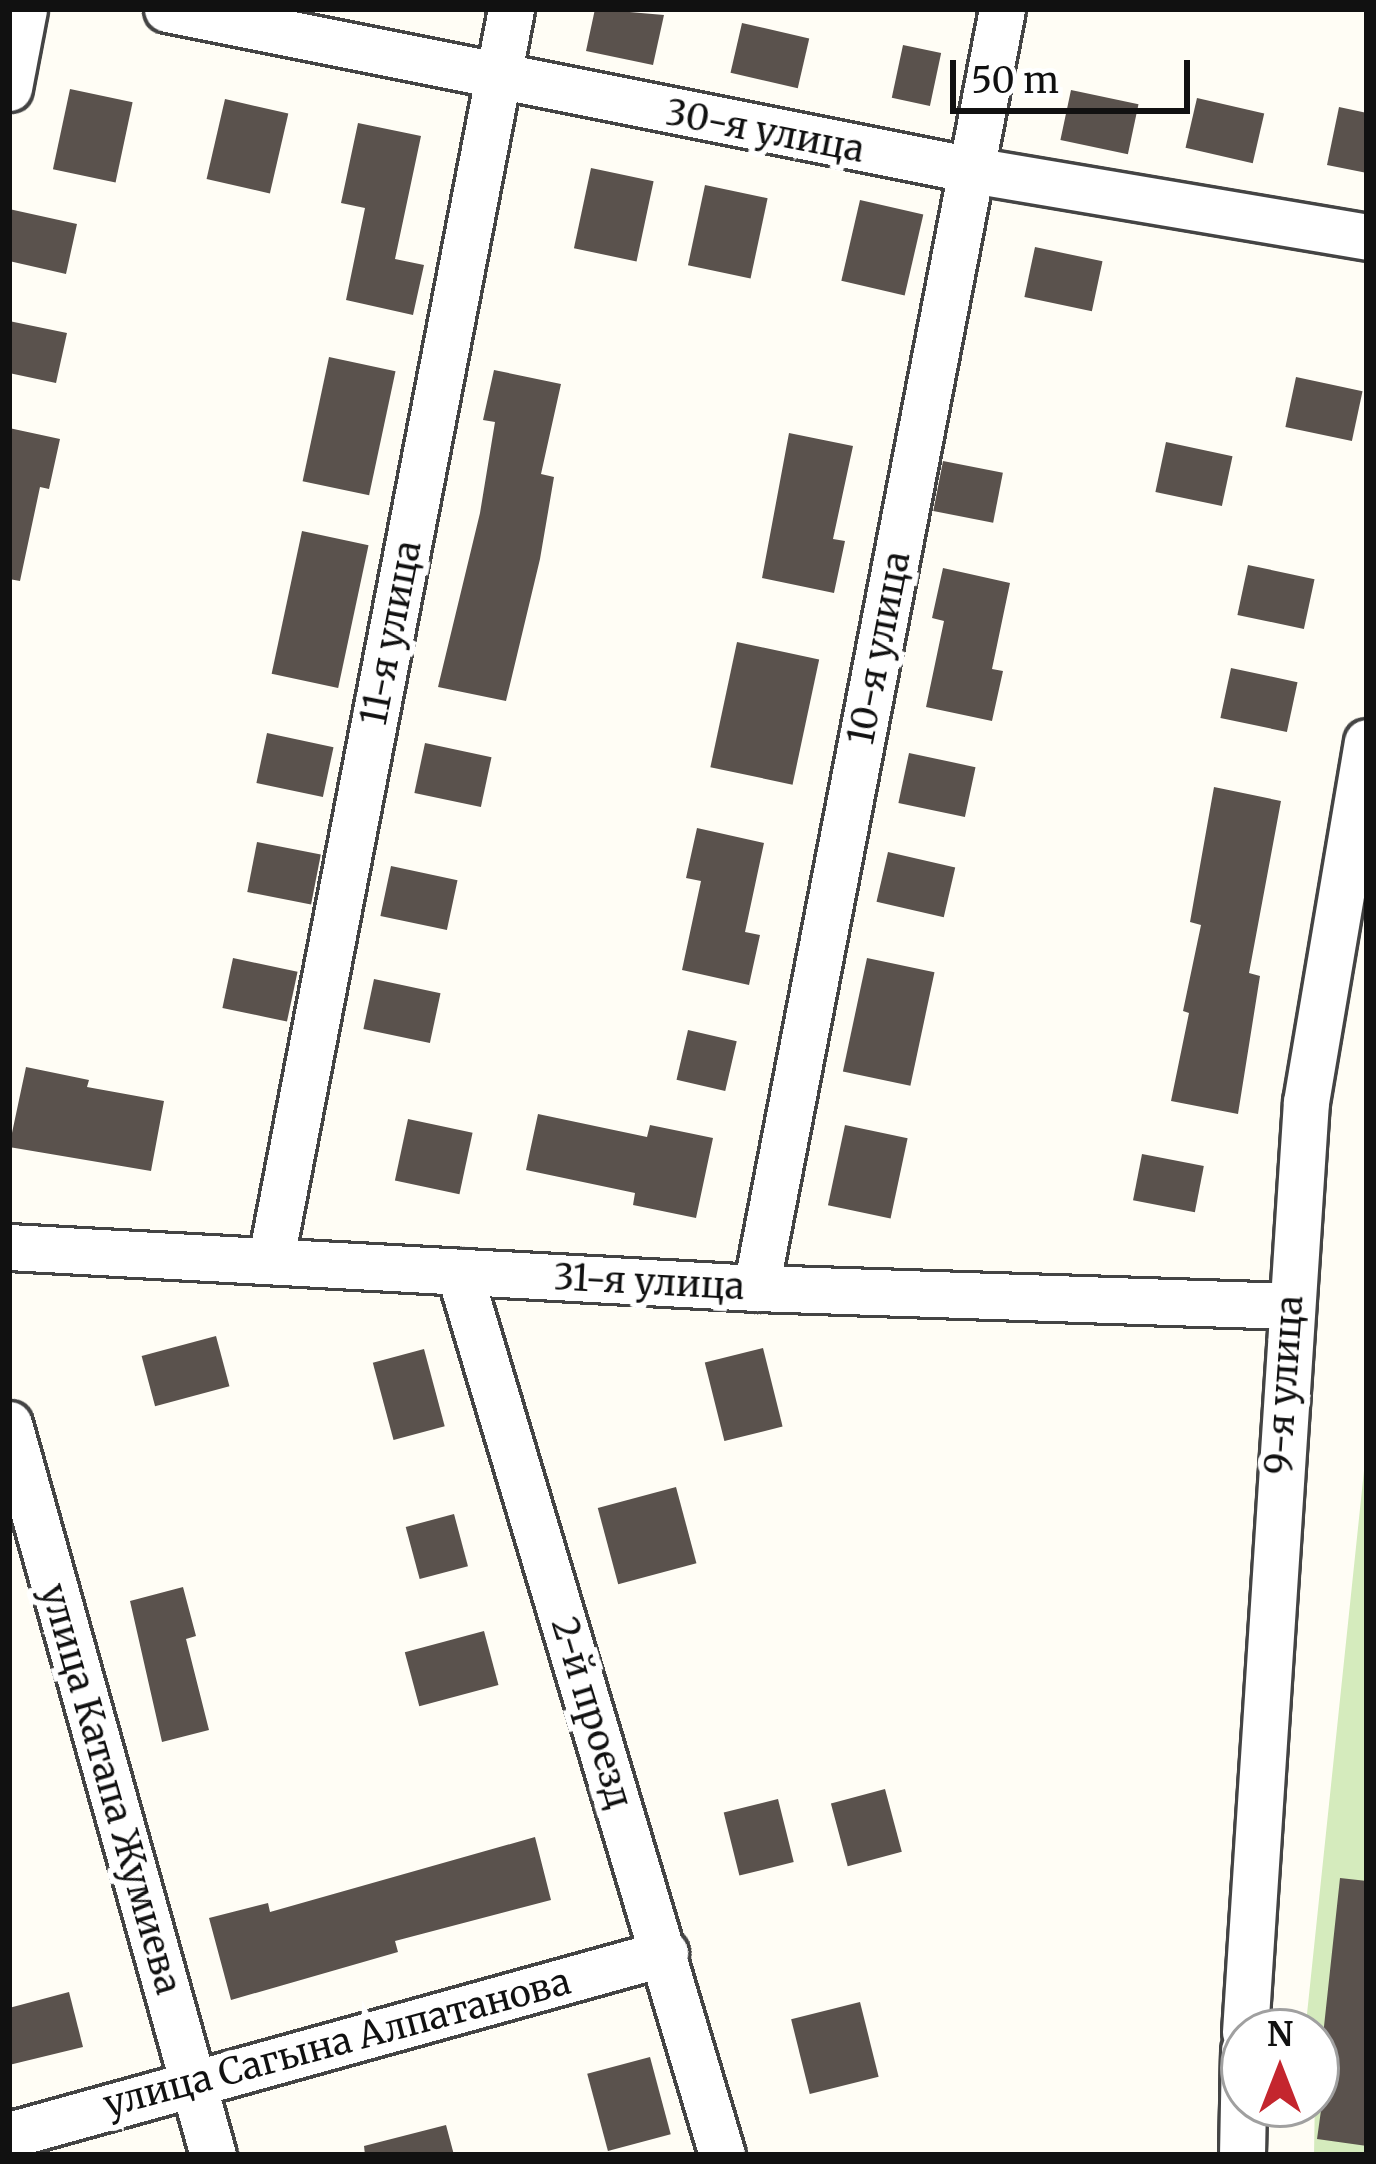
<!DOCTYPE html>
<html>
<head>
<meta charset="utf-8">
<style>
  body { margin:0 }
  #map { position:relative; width:1376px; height:2164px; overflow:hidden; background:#fffdf5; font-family:Merriweather,serif }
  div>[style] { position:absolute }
  .green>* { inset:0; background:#d5ebbd }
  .building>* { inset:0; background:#5a524d; transform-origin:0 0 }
  .roads { filter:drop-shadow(3px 0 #444) drop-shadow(-3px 0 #444) drop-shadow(0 3px #444) drop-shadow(0 -3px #444) }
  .minor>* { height:45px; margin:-22.5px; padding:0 22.5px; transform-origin:22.5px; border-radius:22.5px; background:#fff }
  span { translate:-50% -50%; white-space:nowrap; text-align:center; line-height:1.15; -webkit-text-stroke:12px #fff; paint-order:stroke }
  .street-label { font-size:36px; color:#111 }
  .frame { position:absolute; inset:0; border:12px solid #111; pointer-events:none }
  .north { position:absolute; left:1220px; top:2008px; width:120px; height:120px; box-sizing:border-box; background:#fff; border:3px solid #a0a0a0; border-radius:50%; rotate:0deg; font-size:33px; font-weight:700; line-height:48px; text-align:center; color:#111 }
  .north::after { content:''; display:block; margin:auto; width:42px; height:54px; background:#c4262e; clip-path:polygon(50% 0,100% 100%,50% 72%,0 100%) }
  .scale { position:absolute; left:950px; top:60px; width:240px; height:54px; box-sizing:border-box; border:6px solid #111; border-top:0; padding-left:15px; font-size:36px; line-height:42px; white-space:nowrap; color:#111; -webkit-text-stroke:9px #fff; paint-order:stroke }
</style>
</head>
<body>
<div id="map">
  <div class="green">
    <div style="clip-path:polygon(1367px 1442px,1367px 2155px,1314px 2155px,1316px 2032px,1308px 2032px,1307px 2014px)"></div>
  </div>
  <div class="building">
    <div style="clip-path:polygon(595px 9px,664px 15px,653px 65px,586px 51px)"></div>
    <div style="left:742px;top:23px;width:69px;height:51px;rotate:13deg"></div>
    <div style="left:903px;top:45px;width:39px;height:54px;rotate:12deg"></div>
    <div style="left:70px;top:89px;width:64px;height:82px;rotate:12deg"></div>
    <div style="left:1071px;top:90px;width:69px;height:51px;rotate:12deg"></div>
    <div style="left:1197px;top:98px;width:69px;height:51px;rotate:13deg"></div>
    <div style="left:225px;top:99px;width:65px;height:82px;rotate:13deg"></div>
    <div style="clip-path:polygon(1339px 107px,1367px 113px,1367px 173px,1327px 165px)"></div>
    <div style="clip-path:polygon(358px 123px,421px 136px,395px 259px,424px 265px,413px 315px,346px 300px,365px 208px,341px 203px)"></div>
    <div style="left:591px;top:168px;width:64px;height:82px;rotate:12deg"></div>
    <div style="left:705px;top:185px;width:64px;height:82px;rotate:12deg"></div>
    <div style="left:860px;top:200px;width:65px;height:83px;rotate:13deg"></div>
    <div style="clip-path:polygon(9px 209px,77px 224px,66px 274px,9px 261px)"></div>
    <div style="left:1035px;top:247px;width:69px;height:51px;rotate:12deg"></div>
    <div style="clip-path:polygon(9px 321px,67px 333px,56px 383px,9px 373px)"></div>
    <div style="left:329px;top:357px;width:68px;height:127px;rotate:12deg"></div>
    <div style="clip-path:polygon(494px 370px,561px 384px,541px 474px,554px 477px,540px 559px,506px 701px,438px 687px,480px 513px,495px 422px,483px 420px)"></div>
    <div style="left:1296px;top:377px;width:68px;height:51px;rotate:12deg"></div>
    <div style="clip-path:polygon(9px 428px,60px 439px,49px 489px,40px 487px,20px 581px,9px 579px)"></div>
    <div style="clip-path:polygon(789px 433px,853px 446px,833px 539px,845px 541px,834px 593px,762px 578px)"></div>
    <div style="left:1166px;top:442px;width:68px;height:51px;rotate:12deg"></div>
    <div style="left:943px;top:461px;width:61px;height:51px;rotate:11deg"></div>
    <div style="left:302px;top:531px;width:68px;height:146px;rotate:12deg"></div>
    <div style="left:1248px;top:565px;width:68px;height:51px;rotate:12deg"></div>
    <div style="clip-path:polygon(943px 568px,1010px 583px,992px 669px,1003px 671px,992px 721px,926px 707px,944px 621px,932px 618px)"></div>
    <div style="left:737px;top:642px;width:84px;height:128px;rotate:12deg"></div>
    <div style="left:1231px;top:668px;width:68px;height:51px;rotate:12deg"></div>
    <div style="left:267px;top:733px;width:68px;height:51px;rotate:12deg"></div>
    <div style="left:425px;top:743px;width:68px;height:51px;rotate:12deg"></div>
    <div style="left:909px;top:753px;width:68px;height:51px;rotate:12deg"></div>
    <div style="clip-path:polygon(1214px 787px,1281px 801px,1249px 973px,1260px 976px,1238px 1114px,1171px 1101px,1189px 1013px,1183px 1011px,1201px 925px,1190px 922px)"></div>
    <div style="clip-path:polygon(697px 828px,764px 843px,745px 932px,760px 935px,749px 985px,682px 970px,701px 881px,686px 878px)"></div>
    <div style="left:257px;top:842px;width:65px;height:51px;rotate:11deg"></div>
    <div style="left:888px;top:852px;width:69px;height:51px;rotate:13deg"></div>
    <div style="left:391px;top:866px;width:68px;height:51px;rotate:12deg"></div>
    <div style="left:233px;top:958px;width:66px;height:51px;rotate:12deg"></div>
    <div style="left:867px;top:958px;width:69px;height:116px;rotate:12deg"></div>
    <div style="left:374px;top:979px;width:68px;height:51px;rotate:12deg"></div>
    <div style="left:688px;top:1030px;width:50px;height:51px;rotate:13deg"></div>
    <div style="clip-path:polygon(26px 1067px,89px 1080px,87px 1087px,164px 1101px,151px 1171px,9px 1147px)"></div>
    <div style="clip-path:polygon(538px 1114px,647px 1137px,650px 1125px,713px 1138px,696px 1218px,633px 1205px,635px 1193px,526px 1170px)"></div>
    <div style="left:408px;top:1119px;width:66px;height:63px;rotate:12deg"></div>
    <div style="left:845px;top:1125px;width:64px;height:82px;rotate:12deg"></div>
    <div style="left:1142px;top:1154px;width:63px;height:47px;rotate:11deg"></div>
    <div style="left:216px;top:1336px;width:52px;height:77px;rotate:75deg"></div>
    <div style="left:763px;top:1348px;width:81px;height:60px;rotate:76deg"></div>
    <div style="left:424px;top:1349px;width:80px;height:53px;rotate:75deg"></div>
    <div style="left:676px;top:1487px;width:79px;height:81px;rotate:75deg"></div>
    <div style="left:454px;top:1514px;width:54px;height:50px;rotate:75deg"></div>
    <div style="clip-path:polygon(183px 1587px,196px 1636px,186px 1639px,209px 1730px,162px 1742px,130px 1601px)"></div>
    <div style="left:484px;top:1631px;width:56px;height:82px;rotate:75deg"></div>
    <div style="left:885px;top:1789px;width:65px;height:56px;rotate:75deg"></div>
    <div style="left:778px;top:1799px;width:65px;height:56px;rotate:76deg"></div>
    <div style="clip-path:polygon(535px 1837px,551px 1900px,395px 1941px,398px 1952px,231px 2000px,209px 1918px,268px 1903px,270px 1912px)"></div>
    <div style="clip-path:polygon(1340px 1878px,1367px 1881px,1367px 2146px,1317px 2139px,1330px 2046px,1322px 2045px)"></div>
    <div style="clip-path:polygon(69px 1992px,83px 2047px,9px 2065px,9px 2008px)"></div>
    <div style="left:860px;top:2002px;width:77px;height:71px;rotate:76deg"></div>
    <div style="left:650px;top:2057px;width:80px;height:65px;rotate:75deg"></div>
    <div style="clip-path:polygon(446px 2125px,454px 2155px,365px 2155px,364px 2146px)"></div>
  </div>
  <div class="roads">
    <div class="minor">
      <div style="left:167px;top:9px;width:821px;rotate:11.31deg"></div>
      <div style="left:972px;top:170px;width:401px;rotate:9.6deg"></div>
      <div style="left:9px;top:88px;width:80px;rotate:-79.2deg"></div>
      <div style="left:9px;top:1247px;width:748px;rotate:3.14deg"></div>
      <div style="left:756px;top:1288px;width:533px;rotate:1.93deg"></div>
      <div style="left:271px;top:1258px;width:1272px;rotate:-79.12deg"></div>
      <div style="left:459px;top:1272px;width:921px;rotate:73.41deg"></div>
      <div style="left:756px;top:1288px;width:1302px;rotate:-79.11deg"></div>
      <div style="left:9px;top:1424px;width:759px;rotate:74.41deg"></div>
      <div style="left:1245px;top:2032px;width:932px;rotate:-86.25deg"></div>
      <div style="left:1306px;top:1102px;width:365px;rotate:-80.4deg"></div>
      <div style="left:9px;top:2135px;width:681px;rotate:-15.51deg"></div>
      <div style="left:1242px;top:2155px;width:105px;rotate:-88.9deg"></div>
    </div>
  </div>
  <div class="street-label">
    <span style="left:765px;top:131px;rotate:11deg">30-я улица</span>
    <span style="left:391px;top:633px;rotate:-79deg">11-я улица</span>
    <span style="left:879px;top:648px;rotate:-79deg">10-я улица</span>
    <span style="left:649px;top:1282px;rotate:3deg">31-я улица</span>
    <span style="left:1284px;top:1385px;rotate:-86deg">9-я улица</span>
    <span style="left:592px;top:1713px;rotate:73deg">2-й проезд</span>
    <span style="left:111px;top:1789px;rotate:74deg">улица Катапа Жумиева</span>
    <span style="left:337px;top:2043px;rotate:-15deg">улица Сагына Алпатанова</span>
  </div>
  <div class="frame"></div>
  <div class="north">N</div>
  <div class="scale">50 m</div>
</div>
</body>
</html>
